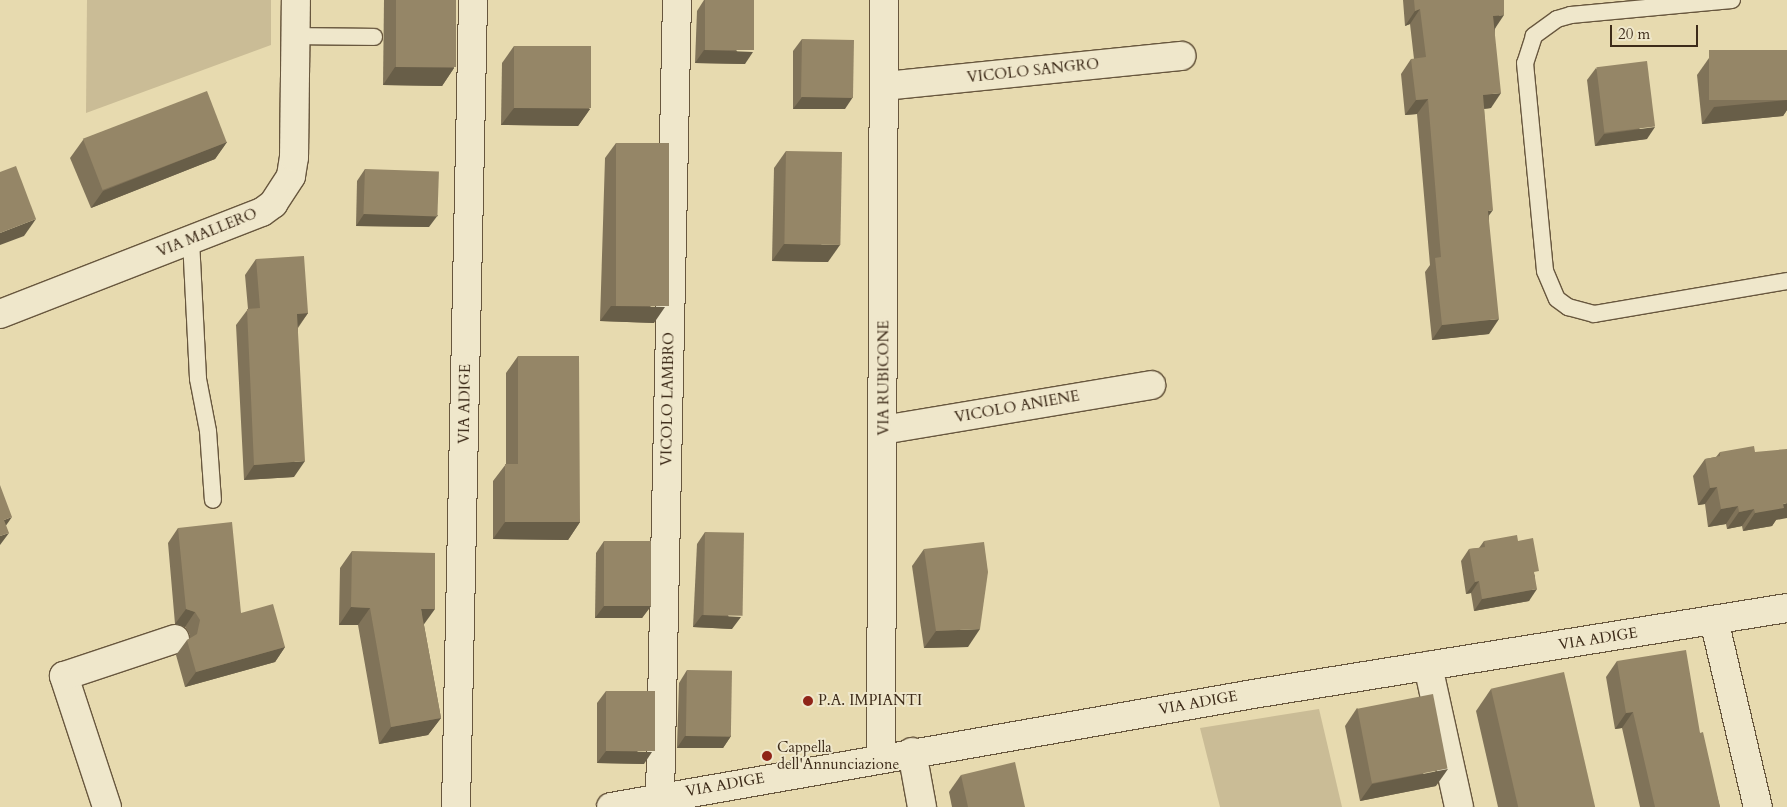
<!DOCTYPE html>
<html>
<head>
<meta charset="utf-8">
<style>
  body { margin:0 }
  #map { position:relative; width:1787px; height:807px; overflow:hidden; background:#e7daaf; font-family:Cardo,serif }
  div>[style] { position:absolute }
  .green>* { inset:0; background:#cabc96 }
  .roads { filter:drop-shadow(1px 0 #68573e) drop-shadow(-1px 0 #68573e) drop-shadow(0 1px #68573e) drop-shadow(0 -1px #68573e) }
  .service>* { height:16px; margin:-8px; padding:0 8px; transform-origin:8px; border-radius:8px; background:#efe7cb }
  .minor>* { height:28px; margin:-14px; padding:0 14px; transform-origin:14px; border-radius:14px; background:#efe7cb }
  .wall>* { inset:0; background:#807359 }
  .shaded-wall>* { inset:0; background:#685e48 }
  .building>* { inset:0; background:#958667; transform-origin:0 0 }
  .dots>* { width:14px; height:14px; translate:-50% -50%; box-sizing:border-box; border:2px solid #efe7cb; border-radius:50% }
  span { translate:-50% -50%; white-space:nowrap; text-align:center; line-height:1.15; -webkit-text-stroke:4px #efe7cb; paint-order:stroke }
  .street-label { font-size:15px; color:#3d2b19 }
  .poi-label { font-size:15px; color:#3d2b19 }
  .left { translate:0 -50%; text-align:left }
  .scale { position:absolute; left:1610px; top:25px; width:88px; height:22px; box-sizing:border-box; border:2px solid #3d2b19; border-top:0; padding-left:6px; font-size:15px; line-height:18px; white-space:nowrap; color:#3d2b19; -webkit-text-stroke:4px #efe7cb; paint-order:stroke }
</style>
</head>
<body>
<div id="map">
  <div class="green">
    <div style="clip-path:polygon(87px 0,271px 0,271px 45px,86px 113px)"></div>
    <div style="clip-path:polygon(1319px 709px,1342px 807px,1220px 807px,1200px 728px)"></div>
  </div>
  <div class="roads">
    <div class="service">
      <div style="left:1732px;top:0;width:162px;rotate:174.7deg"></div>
      <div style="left:1571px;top:15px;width:15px;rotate:164deg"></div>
      <div style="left:1557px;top:19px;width:29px;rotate:144deg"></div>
      <div style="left:1534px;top:36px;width:28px;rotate:108deg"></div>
      <div style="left:1525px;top:63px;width:209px;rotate:84.5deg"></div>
      <div style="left:1545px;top:271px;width:30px;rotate:67deg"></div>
      <div style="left:1557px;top:299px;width:14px;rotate:36deg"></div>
      <div style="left:1568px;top:307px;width:27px;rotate:15deg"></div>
      <div style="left:1594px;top:314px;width:196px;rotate:-9.7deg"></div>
      <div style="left:295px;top:36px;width:79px;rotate:0.7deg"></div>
      <div style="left:191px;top:240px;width:139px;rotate:87.1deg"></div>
      <div style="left:198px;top:379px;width:53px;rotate:79.1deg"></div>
      <div style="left:208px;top:431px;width:69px;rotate:85.9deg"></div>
    </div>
    <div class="minor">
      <div style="left:885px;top:86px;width:298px;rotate:-5.8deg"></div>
      <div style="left:0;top:314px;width:281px;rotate:-21.3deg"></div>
      <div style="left:262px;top:212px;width:14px;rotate:-36deg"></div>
      <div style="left:273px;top:204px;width:33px;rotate:-57deg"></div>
      <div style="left:291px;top:176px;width:19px;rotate:-81deg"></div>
      <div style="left:294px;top:157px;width:157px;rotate:-89.3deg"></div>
      <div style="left:883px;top:430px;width:272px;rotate:-9.5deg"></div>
      <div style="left:1714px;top:620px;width:192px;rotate:76.8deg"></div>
      <div style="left:1428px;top:666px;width:144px;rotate:77.6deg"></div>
      <div style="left:912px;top:752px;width:56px;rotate:79.7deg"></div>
      <div style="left:881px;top:757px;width:757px;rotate:-89.77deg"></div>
      <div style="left:660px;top:797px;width:797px;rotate:-88.78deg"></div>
      <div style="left:107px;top:807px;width:138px;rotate:-108.2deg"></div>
      <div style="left:64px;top:676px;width:117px;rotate:-18.4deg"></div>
      <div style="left:456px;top:807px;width:807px;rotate:-88.79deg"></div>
      <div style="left:611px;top:807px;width:652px;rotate:-9.98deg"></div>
      <div style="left:1253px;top:694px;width:541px;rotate:-9.15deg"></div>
    </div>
  </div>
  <div class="wall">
    <div style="clip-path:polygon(384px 0,456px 0,454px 68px,442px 86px,383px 85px)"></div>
    <div style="clip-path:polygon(704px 0,705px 0,745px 64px,695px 63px,697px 11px)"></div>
    <div style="clip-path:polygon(1403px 0,1504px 0,1495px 29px,1491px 108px,1484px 109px,1489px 216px,1489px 334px,1432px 340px,1425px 272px,1430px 265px,1417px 114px,1405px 115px,1401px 74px,1411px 59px,1414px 59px,1410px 24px,1405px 26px)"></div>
    <div style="clip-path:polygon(802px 39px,845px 109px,793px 109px,793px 51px)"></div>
    <div style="clip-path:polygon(514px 46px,590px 109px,578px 126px,501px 125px,502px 63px)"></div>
    <div style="clip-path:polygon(1787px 50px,1787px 110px,1783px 116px,1702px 124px,1697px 75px,1709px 58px)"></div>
    <div style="clip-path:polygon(1596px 68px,1647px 139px,1595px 146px,1587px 80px)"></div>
    <div style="clip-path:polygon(83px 140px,227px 142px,215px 159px,91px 208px,70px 158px)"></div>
    <div style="clip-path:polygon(616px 143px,654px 323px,600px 321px,605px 158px)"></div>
    <div style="clip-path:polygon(786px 151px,828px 262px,772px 261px,774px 168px)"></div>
    <div style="clip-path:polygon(365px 169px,429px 227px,356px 226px,357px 181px)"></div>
    <div style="clip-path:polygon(256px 259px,308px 313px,298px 328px,294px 477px,244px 480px,236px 325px,248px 309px,245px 275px)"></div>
    <div style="clip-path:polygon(518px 356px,580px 522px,568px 540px,493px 539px,493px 481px,506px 464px,506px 373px)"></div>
    <div style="clip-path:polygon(1720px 452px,1755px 452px,1776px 520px,1772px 526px,1743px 531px,1742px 526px,1727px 529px,1726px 524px,1708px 527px,1705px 504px,1698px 505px,1693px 476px,1705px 459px,1716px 457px)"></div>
    <div style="clip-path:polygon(178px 528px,241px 613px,285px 647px,275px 662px,185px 687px,176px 655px,187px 640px,189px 639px,190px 635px,185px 627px,175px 624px,168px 543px)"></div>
    <div style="clip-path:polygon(705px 532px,732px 629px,693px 627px,697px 544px)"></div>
    <div style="clip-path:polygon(604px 541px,651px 606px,642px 618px,595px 618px,596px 553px)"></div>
    <div style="clip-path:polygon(1484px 541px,1518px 541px,1535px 576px,1529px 601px,1474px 611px,1471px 593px,1466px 594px,1461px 561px,1469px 549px,1479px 548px)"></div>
    <div style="clip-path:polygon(924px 549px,968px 647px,924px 648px,912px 566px)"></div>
    <div style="clip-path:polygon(352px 551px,424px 625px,441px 718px,428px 735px,379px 744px,358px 625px,339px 625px,340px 568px)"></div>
    <div style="clip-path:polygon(1617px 661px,1700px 733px,1720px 807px,1640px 807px,1622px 728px,1615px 729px,1606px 677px)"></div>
    <div style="clip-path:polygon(687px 670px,731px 736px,723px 748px,677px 748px,679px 683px)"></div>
    <div style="clip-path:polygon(1491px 689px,1595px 807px,1498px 807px,1476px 711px)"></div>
    <div style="clip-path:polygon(606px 691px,644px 764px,597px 763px,597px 703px)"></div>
    <div style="clip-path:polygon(1357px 708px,1436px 786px,1360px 801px,1345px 726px)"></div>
    <div style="clip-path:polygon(961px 775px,1025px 807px,952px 807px,949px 792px)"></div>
  </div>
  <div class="shaded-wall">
    <div style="clip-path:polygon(1420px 9px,1410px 24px,1405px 26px,1415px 11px)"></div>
    <div style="clip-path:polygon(1504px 15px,1494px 30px,1493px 16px)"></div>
    <div style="clip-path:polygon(704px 50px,753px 52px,745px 64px,695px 63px)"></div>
    <div style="clip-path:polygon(395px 67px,454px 68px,442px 86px,383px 85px)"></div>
    <div style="clip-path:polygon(1501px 93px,1491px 108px,1473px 110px,1483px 95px)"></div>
    <div style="clip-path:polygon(802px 97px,853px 97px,845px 109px,793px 109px)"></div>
    <div style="clip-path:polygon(1428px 99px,1417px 114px,1405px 115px,1416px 100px)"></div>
    <div style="clip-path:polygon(1787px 100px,1787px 110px,1783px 116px,1702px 124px,1714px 107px)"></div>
    <div style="clip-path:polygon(514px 108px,590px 109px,578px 126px,501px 125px)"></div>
    <div style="clip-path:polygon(1655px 127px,1647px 139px,1595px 146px,1604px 134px)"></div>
    <div style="clip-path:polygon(227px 142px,215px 159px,91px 208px,103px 191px)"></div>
    <div style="clip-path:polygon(1493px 210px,1482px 225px,1488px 211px)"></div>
    <div style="clip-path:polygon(364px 214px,438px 215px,429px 227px,356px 226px)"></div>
    <div style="clip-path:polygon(36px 219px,24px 236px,0 245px,0 233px)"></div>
    <div style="clip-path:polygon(784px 244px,840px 245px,828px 262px,772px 261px)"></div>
    <div style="clip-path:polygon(611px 306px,665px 307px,654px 323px,600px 321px)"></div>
    <div style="clip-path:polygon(308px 313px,297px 328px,297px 314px)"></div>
    <div style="clip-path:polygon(1499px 319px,1489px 334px,1432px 340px,1442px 325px)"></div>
    <div style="clip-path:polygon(305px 461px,294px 477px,244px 480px,254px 465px)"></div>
    <div style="clip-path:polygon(1717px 487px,1705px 504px,1698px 505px,1710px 488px)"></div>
    <div style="clip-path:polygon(1787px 503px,1787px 518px,1776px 520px,1772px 526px,1743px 531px,1755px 513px)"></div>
    <div style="clip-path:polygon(1738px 506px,1726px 524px,1708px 527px,1721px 509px)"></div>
    <div style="clip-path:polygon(1754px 509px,1742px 526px,1727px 529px,1739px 512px)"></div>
    <div style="clip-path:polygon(12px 517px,0 534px,4px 520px)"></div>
    <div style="clip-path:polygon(505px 522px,580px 522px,568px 540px,493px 539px)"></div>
    <div style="clip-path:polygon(9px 533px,0 545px,0 536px)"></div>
    <div style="clip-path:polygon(1479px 581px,1471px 593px,1466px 594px,1475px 582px)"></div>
    <div style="clip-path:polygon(1537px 589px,1529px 601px,1474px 611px,1482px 599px)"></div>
    <div style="clip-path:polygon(604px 606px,651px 606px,642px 618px,595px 618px)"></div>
    <div style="clip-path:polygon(351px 607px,370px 608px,358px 625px,339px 625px)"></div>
    <div style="clip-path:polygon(186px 609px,195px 612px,185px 627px,175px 624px)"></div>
    <div style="clip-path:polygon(421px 609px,435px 609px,422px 627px)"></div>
    <div style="clip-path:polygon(702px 615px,741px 617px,732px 629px,693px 627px)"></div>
    <div style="clip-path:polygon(980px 629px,968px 647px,924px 648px,936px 631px)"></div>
    <div style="clip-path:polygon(285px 647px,275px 662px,185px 687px,196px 672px)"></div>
    <div style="clip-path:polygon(1633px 712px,1622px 728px,1615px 729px,1626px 713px)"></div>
    <div style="clip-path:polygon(441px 718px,428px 735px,379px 744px,391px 727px)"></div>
    <div style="clip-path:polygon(685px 736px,731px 736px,723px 748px,677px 748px)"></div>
    <div style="clip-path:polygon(606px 751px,652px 752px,644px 764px,597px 763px)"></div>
    <div style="clip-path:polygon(1448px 769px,1436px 786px,1360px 801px,1372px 784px)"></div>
  </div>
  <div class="building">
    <div style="left:396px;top:0;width:60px;height:67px"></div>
    <div style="left:705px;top:0;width:49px;height:50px"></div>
    <div style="clip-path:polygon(1414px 0,1504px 0,1504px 15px,1493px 16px,1501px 93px,1483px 95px,1493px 210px,1488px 211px,1499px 319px,1442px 325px,1435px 258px,1441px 257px,1428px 99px,1416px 100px,1411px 59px,1426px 57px,1420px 9px,1415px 11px)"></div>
    <div style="left:802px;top:39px;width:52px;height:58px;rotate:1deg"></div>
    <div style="left:514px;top:46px;width:77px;height:62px"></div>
    <div style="left:1787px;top:50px;width:50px;height:78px;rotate:90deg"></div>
    <div style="left:1647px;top:61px;width:66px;height:51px;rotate:83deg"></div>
    <div style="left:207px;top:91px;width:55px;height:133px;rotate:69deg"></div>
    <div style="left:616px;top:143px;width:53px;height:163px"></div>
    <div style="left:786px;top:151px;width:56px;height:93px;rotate:1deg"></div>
    <div style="clip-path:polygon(16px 166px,36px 219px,0 233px,0 172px)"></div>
    <div style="left:365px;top:169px;width:74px;height:45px;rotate:2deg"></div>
    <div style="clip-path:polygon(304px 256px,308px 313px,297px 314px,305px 461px,254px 465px,247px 309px,260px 308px,256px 259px)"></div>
    <div style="clip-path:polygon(518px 356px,579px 356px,580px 522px,505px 522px,505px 464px,518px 464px)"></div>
    <div style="clip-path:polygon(1754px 446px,1755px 452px,1787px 449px,1787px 503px,1783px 504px,1784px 508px,1755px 513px,1754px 509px,1739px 512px,1738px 506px,1721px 509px,1717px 487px,1710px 488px,1705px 459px,1720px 456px,1720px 452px)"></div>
    <div style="clip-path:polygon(0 485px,12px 517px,4px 520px,9px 533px,0 536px)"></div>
    <div style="clip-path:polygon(232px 522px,241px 613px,273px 604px,285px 647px,196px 672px,187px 640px,197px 634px,200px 620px,195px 612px,186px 609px,178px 528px)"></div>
    <div style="left:705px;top:532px;width:39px;height:83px;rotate:1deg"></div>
    <div style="clip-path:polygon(1517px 535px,1518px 541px,1533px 538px,1539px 571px,1534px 572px,1537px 589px,1482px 599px,1479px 581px,1475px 582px,1469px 549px,1485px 547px,1484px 541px)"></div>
    <div style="left:604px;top:541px;width:47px;height:65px"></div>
    <div style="clip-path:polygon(984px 542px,988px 572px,980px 629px,936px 631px,924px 549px)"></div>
    <div style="clip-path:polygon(352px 551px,435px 553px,435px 609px,421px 609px,441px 718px,391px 727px,370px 608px,351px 607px)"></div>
    <div style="clip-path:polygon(1686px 650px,1700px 733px,1703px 732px,1720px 807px,1655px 807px,1633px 712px,1626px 713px,1617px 661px)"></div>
    <div style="left:687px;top:670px;width:45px;height:66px;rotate:1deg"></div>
    <div style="left:1564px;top:672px;width:139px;height:75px;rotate:77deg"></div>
    <div style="left:606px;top:691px;width:49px;height:60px"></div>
    <div style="left:1433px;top:694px;width:76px;height:77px;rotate:79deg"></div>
    <div style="clip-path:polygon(1015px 762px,1025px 807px,968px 807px,961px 775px)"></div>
  </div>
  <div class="dots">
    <div style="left:808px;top:701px;background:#8f2418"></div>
    <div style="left:767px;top:756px;background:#8f2418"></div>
  </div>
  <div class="street-label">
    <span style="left:1033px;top:71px;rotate:-6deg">VICOLO SANGRO</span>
    <span style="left:207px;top:233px;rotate:-22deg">VIA MALLERO</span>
    <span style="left:884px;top:378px;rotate:-90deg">VIA RUBICONE</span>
    <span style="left:668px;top:399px;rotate:-89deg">VICOLO LAMBRO</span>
    <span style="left:465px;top:404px;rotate:-89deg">VIA ADIGE</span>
    <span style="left:1017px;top:407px;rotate:-10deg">VICOLO ANIENE</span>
    <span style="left:1598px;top:639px;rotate:-9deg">VIA ADIGE</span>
    <span style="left:1198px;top:703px;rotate:-10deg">VIA ADIGE</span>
    <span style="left:725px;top:785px;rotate:-10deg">VIA ADIGE</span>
  </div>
  <div class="poi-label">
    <span class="left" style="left:818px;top:701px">P.A. IMPIANTI</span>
    <span class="left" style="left:777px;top:756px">Cappella<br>dell'Annunciazione</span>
  </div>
  <div class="scale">20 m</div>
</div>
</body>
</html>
